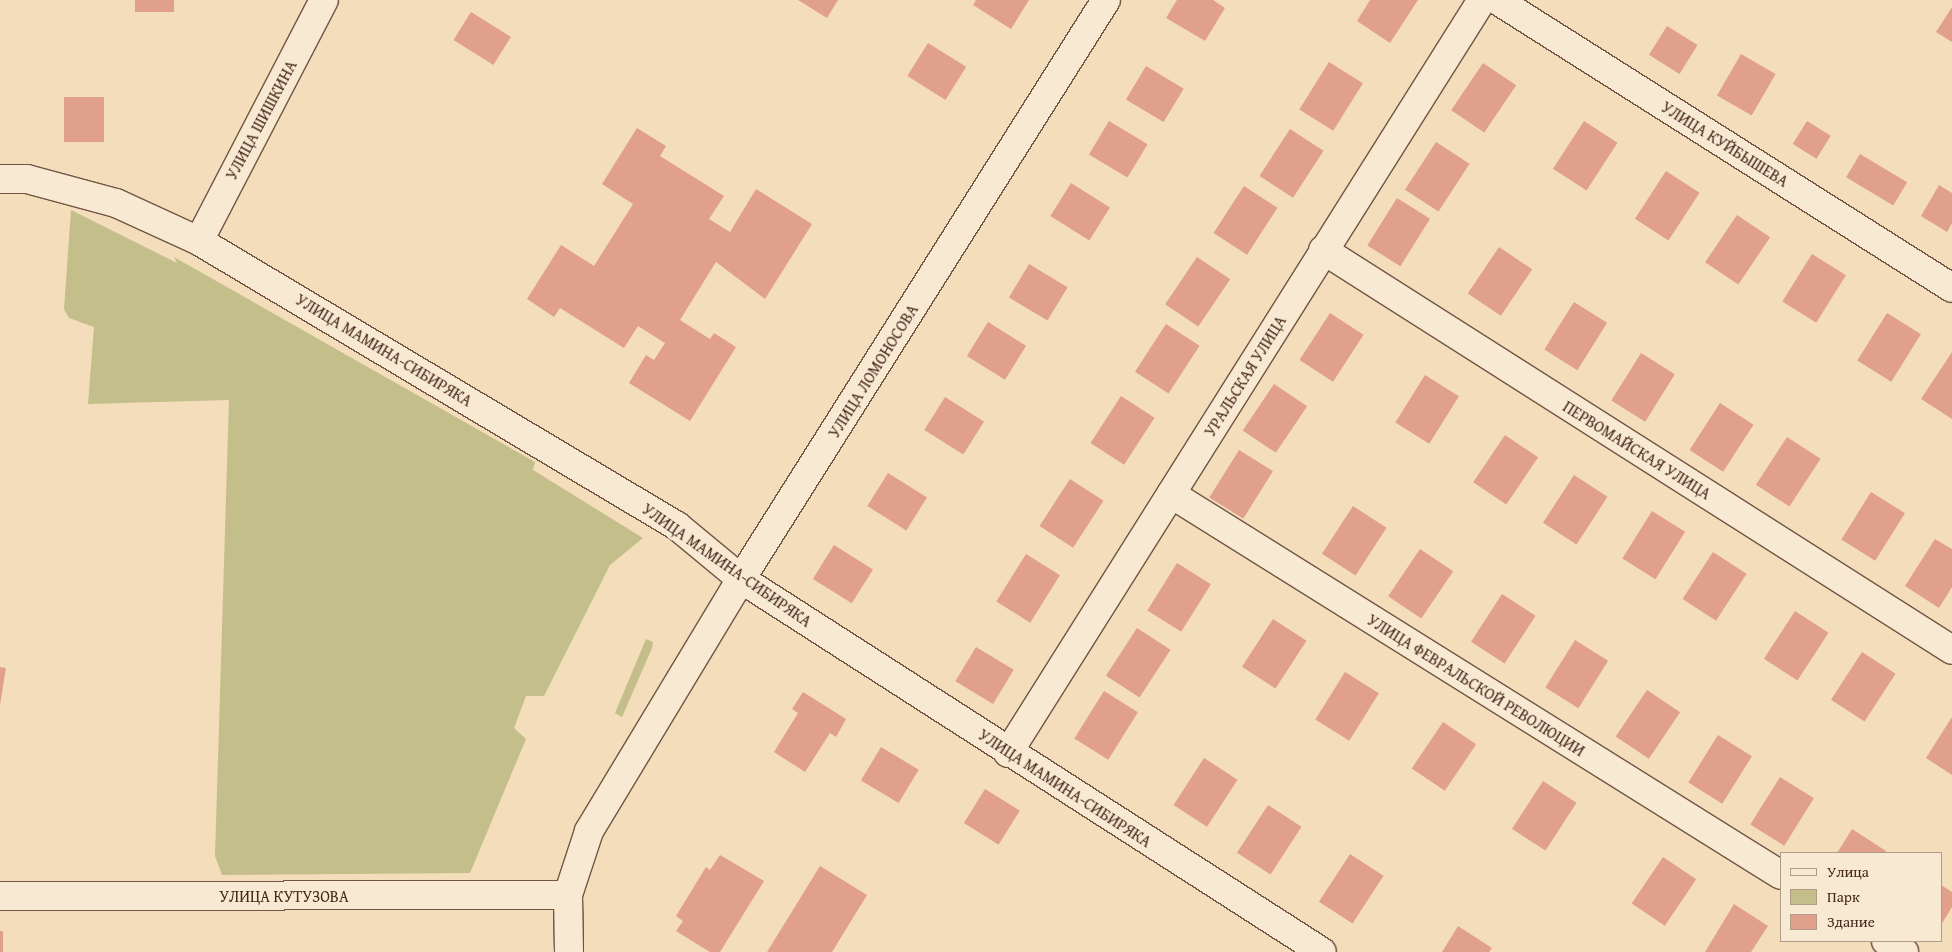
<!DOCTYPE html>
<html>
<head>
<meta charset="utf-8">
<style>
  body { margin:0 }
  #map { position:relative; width:1952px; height:952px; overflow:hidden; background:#f4ddbb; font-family:"Gentium Book Plus",serif }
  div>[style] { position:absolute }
  .green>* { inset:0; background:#c4be8b }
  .building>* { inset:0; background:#e1a08b; transform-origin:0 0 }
  .roads { filter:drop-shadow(1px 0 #725544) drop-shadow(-1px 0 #725544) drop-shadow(0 1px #725544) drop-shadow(0 -1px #725544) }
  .minor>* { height:28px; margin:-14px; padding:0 14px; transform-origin:14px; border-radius:14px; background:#f8e9d3 }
  .tertiary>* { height:28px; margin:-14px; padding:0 14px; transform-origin:14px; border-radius:14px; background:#f8e9d3 }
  span { translate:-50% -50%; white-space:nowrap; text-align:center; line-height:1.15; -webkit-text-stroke:5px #f8e9d3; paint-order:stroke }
  .street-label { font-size:16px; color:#47281c }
  .legend { position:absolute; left:1780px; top:852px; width:162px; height:90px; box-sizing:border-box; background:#f8e9d3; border:1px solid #b19c8a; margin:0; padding:6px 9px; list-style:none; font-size:15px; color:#47281c }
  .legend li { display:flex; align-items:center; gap:10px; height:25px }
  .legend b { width:25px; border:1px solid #b19c8a }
</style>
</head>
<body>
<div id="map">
  <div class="green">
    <div style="clip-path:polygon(71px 210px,177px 263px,174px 257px,535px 462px,533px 470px,643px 538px,610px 565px,544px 696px,526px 696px,514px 728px,526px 739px,470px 873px,222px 875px,215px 856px,229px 400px,88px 404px,94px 327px,69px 318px,64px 309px)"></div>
    <div style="clip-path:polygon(646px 639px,653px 642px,652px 648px,622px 717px,615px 713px)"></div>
  </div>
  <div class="building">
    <div style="left:135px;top:0;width:39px;height:12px"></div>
    <div style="clip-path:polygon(798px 0,838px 0,827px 18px)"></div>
    <div style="clip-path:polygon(976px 0,1029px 0,1011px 29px,973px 5px)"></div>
    <div style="clip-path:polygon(1177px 0,1213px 0,1225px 8px,1205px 41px,1166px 18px)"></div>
    <div style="clip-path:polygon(1370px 0,1418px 0,1390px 43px,1357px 21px)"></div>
    <div style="clip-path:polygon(1952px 7px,1952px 42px,1936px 32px)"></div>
    <div style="left:471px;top:12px;width:47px;height:33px;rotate:32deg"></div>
    <div style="left:1667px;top:26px;width:36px;height:34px;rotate:32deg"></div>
    <div style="left:928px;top:43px;width:45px;height:39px;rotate:32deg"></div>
    <div style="left:1741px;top:54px;width:40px;height:48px;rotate:30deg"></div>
    <div style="left:1329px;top:62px;width:40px;height:56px;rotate:32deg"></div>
    <div style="left:1483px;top:63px;width:40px;height:57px;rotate:34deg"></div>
    <div style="left:1146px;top:66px;width:44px;height:39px;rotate:31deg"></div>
    <div style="left:64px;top:97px;width:40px;height:45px"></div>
    <div style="left:1109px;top:121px;width:45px;height:39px;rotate:31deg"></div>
    <div style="left:1584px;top:121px;width:40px;height:57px;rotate:33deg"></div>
    <div style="left:1807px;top:121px;width:28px;height:27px;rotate:32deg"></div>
    <div style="clip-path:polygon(637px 128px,666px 146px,660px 156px,724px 196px,709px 219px,730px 232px,756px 189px,812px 224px,765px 299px,716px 262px,680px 320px,710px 339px,714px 333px,736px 347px,690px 421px,629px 383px,646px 355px,654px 360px,665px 343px,638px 326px,624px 348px,560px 308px,554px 317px,527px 299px,561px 245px,594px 266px,633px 204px,602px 184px)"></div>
    <div style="left:1290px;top:129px;width:40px;height:56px;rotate:33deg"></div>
    <div style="left:1436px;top:142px;width:40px;height:57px;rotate:33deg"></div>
    <div style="left:1860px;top:154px;width:55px;height:27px;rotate:31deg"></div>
    <div style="left:1666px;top:171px;width:40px;height:57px;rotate:33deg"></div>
    <div style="left:1071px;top:183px;width:46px;height:39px;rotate:32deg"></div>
    <div style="clip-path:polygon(1939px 185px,1952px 193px,1952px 223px,1947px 232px,1921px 216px)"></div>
    <div style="left:1244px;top:186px;width:40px;height:56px;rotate:33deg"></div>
    <div style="left:1397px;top:198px;width:39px;height:56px;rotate:32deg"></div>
    <div style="left:1737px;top:215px;width:40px;height:57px;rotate:34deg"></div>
    <div style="left:1499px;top:247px;width:40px;height:56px;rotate:34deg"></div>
    <div style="left:1812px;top:254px;width:40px;height:56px;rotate:32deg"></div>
    <div style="left:1197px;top:257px;width:40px;height:57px;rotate:34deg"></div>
    <div style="left:1029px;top:264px;width:45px;height:39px;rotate:31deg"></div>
    <div style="left:1574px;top:302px;width:39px;height:56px;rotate:32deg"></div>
    <div style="left:1330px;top:313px;width:40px;height:56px;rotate:33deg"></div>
    <div style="left:1887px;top:313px;width:40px;height:56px;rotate:32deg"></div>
    <div style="left:988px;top:322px;width:45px;height:40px;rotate:32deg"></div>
    <div style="left:1166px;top:324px;width:40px;height:57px;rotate:33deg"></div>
    <div style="clip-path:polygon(1952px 352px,1952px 419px,1921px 399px)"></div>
    <div style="left:1641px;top:353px;width:40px;height:56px;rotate:32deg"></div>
    <div style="left:1425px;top:375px;width:40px;height:56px;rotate:32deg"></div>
    <div style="left:1274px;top:384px;width:40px;height:56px;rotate:34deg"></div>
    <div style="left:1121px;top:396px;width:40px;height:56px;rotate:33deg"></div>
    <div style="left:945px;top:397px;width:46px;height:39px;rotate:32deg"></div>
    <div style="left:1720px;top:403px;width:40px;height:56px;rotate:33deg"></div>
    <div style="left:1505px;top:435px;width:40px;height:57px;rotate:34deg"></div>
    <div style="left:1787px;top:437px;width:40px;height:57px;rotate:33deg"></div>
    <div style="left:1239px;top:450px;width:40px;height:56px;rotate:32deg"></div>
    <div style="left:888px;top:473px;width:46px;height:39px;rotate:32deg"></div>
    <div style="left:1574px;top:475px;width:40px;height:57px;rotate:33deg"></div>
    <div style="left:1070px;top:479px;width:40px;height:56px;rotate:33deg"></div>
    <div style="left:1871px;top:492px;width:40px;height:56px;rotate:32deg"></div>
    <div style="left:1353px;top:506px;width:40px;height:57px;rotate:33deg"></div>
    <div style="left:1652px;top:511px;width:39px;height:56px;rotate:32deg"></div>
    <div style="clip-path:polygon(1935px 539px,1952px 549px,1952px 587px,1939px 608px,1905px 586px)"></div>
    <div style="left:834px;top:545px;width:46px;height:40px;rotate:32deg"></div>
    <div style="left:1420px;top:549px;width:40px;height:57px;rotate:34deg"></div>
    <div style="left:1713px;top:552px;width:40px;height:56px;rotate:33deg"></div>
    <div style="left:1026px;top:554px;width:40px;height:56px;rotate:32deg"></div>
    <div style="left:1177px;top:563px;width:40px;height:56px;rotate:32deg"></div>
    <div style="left:1502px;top:594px;width:40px;height:57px;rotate:33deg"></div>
    <div style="left:1795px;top:611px;width:40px;height:57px;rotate:33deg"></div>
    <div style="left:1273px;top:619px;width:40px;height:57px;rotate:33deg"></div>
    <div style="left:1137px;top:628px;width:40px;height:57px;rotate:33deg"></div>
    <div style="left:1575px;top:640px;width:39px;height:56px;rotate:32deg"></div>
    <div style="left:976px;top:647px;width:44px;height:40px;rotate:31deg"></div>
    <div style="left:1862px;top:652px;width:40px;height:57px;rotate:33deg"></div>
    <div style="left:0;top:667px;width:6px;height:42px;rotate:9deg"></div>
    <div style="left:1345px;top:672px;width:40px;height:56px;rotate:32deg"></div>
    <div style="left:1647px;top:690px;width:40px;height:56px;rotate:34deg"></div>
    <div style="left:1104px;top:691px;width:40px;height:56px;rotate:32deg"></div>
    <div style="clip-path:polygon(803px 692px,846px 719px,836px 737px,830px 733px,805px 772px,774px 752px,798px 713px,792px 709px)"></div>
    <div style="clip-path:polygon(1952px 717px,1952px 775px,1926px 758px)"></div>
    <div style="left:1443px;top:722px;width:40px;height:56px;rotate:34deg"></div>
    <div style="left:1718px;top:735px;width:40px;height:56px;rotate:32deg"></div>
    <div style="left:881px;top:747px;width:44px;height:39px;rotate:31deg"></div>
    <div style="left:1204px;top:758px;width:40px;height:56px;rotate:33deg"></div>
    <div style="left:1780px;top:777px;width:40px;height:56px;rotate:32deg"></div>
    <div style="left:1543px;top:781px;width:40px;height:57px;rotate:33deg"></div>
    <div style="left:985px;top:789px;width:41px;height:40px;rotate:32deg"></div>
    <div style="left:1268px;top:805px;width:40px;height:57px;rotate:33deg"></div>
    <div style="clip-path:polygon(1852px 829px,1886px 851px,1885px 853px,1837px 853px)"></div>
    <div style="left:1350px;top:854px;width:40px;height:57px;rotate:33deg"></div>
    <div style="clip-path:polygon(720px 855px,764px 881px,720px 952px,710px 952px,676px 931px,683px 921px,676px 916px,706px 867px,710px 870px)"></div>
    <div style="left:1663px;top:857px;width:40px;height:56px;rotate:34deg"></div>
    <div style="clip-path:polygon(820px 866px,867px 895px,832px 952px,767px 952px)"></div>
    <div style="clip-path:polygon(1941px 885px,1952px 892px,1952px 907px,1941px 925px)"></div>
    <div style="clip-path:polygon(1734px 904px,1768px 926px,1751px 952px,1705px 952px)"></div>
    <div style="clip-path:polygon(1458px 926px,1492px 948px,1489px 952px,1442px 952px)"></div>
    <div style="left:0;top:931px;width:3px;height:21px"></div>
  </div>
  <div class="roads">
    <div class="minor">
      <div style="left:1497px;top:0;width:538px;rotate:32.33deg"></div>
      <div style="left:0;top:179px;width:27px"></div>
      <div style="left:27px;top:179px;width:92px;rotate:15.1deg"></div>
      <div style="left:116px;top:203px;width:91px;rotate:24.6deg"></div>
      <div style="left:199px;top:241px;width:557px;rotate:30.8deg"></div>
      <div style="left:677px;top:526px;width:83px;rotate:39.6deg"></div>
      <div style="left:741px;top:579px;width:690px;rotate:32.7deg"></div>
      <div style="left:199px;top:241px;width:271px;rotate:-62.6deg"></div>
      <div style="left:1323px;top:250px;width:745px;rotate:32.45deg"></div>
      <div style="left:1171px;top:494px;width:719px;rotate:31.99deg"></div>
      <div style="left:1008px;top:753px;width:890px;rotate:-57.81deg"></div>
      <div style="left:0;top:896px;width:568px;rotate:-0.1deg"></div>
      <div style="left:1886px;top:941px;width:21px;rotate:31deg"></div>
    </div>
    <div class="tertiary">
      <div style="left:569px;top:952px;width:57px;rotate:-91deg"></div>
      <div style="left:568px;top:895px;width:67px;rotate:-71.8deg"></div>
      <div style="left:589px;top:831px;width:294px;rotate:-58.9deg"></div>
      <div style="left:741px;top:579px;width:684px;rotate:-57.77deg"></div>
    </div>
  </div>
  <div class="street-label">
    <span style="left:261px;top:120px;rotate:-62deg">УЛИЦА ШИШКИНА</span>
    <span style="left:1725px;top:144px;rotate:32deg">УЛИЦА КУЙБЫШЕВА</span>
    <span style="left:384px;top:350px;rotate:31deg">УЛИЦА МАМИНА-СИБИРЯКА</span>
    <span style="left:873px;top:371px;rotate:-58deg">УЛИЦА ЛОМОНОСОВА</span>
    <span style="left:1245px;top:376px;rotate:-58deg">УРАЛЬСКАЯ УЛИЦА</span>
    <span style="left:1637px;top:450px;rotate:32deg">ПЕРВОМАЙСКАЯ УЛИЦА</span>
    <span style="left:727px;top:565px;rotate:35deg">УЛИЦА МАМИНА-СИБИРЯКА</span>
    <span style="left:1476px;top:685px;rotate:32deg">УЛИЦА ФЕВРАЛЬСКОЙ РЕВОЛЮЦИИ</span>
    <span style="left:1065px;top:788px;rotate:33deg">УЛИЦА МАМИНА-СИБИРЯКА</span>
    <span style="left:284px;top:896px">УЛИЦА КУТУЗОВА</span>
  </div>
  <ul class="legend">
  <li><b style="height:6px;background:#f8e9d3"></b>Улица</li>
  <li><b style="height:14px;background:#c4be8b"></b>Парк</li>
  <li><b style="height:14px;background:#e1a08b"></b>Здание</li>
  </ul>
</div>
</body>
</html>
